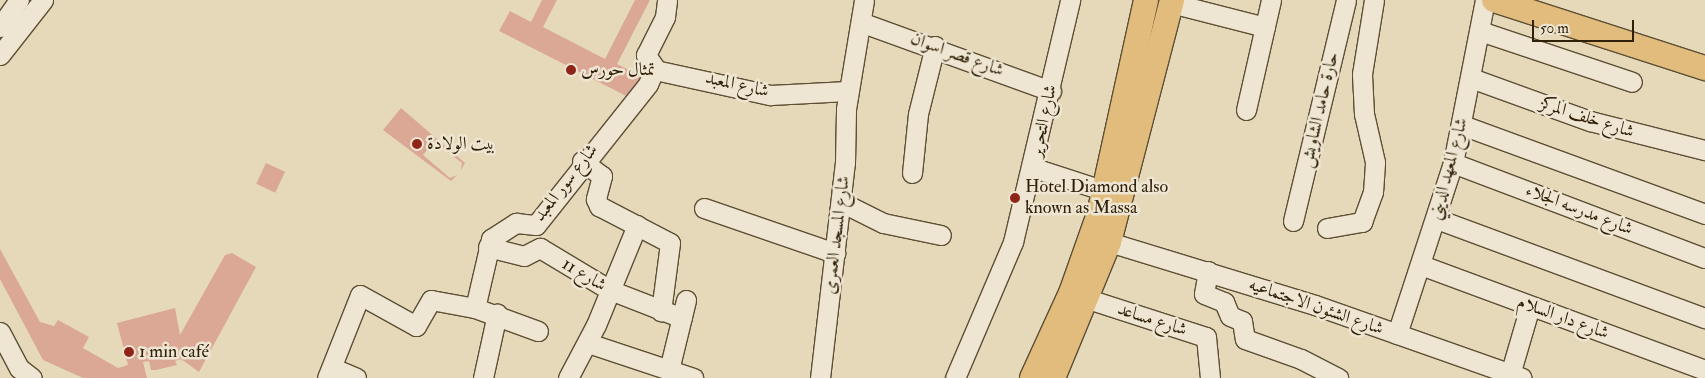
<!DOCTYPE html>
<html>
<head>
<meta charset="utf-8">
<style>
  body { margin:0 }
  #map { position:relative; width:1705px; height:378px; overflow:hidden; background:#e5d9ba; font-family:"IM FELL Double Pica",Amiri,serif }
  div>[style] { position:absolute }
  .building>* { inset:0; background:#dba896; transform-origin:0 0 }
  .roads { filter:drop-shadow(1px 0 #5d4e34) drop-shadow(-1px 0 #5d4e34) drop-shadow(0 1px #5d4e34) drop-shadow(0 -1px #5d4e34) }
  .minor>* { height:19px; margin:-9.5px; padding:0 9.5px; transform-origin:9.5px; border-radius:9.5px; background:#eee6d2 }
  .major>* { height:24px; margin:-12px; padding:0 12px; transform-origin:12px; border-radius:12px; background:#e2bc7d }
  .dots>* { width:14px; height:14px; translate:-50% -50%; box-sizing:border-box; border:2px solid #eee6d2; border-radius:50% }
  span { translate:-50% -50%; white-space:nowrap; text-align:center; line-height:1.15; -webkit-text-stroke:5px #eee6d2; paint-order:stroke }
  .street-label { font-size:18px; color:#302007 }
  .poi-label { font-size:18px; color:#302007 }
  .left { translate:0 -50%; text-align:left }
  .scale { position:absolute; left:1532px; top:20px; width:102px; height:22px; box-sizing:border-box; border:2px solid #302007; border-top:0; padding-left:6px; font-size:15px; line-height:18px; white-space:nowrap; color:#302007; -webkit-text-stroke:4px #eee6d2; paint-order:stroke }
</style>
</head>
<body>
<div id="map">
  <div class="building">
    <div style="clip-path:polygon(542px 0,557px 0,543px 27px,605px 59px,635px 0,650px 0,617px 64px,643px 77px,632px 99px,499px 31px,510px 11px,531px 22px)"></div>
    <div style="clip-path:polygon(401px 108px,465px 163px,461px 170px,462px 163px,434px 141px,429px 148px,423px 155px,450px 178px,457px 175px,451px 181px,383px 130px)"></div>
    <div style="left:266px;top:163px;width:21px;height:23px;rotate:25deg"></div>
    <div style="clip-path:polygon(0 249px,40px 322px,54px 326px,58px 320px,89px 337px,83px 348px,118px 368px,128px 365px,117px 323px,175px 308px,180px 335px,225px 255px,232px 253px,256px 267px,199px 372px,181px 359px,175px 361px,177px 365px,156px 370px,151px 370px,149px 361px,143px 362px,147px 378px,83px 378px,43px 360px,0 279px)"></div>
  </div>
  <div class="roads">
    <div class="minor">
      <div style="left:1171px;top:3px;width:97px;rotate:14.3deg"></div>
      <div style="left:863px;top:23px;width:200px;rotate:19.9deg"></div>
      <div style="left:0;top:27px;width:33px;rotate:-55deg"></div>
      <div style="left:1480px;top:31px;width:160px;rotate:18.5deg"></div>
      <div style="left:0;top:55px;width:70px;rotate:-52deg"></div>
      <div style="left:655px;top:70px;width:118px;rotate:12.3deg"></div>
      <div style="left:770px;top:95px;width:78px;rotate:-2.9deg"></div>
      <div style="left:1471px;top:78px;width:127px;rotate:19.9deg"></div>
      <div style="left:1590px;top:121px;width:119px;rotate:14.2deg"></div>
      <div style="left:1246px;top:110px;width:113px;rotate:-77.2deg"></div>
      <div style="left:1462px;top:125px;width:259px;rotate:20.1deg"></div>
      <div style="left:582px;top:161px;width:25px;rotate:37deg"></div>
      <div style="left:602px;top:176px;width:24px;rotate:105deg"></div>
      <div style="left:596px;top:199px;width:8px;rotate:67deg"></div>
      <div style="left:599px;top:206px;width:80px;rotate:27.5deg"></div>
      <div style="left:670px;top:243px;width:69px;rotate:97.5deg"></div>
      <div style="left:1453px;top:163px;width:269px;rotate:20.7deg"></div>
      <div style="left:1034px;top:168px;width:75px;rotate:17.9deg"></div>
      <div style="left:912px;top:173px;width:59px;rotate:-84.2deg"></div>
      <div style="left:918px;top:114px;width:70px;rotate:-76deg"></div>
      <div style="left:841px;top:202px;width:47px;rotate:26.6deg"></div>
      <div style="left:883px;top:223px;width:59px;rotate:11.7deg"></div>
      <div style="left:704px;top:208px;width:139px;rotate:19deg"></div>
      <div style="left:1437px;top:219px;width:286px;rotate:20.3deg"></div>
      <div style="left:1293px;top:221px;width:227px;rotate:-76.5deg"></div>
      <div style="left:1327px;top:228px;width:36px;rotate:-10deg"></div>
      <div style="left:1362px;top:222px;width:32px;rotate:-70deg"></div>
      <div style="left:1373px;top:192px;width:30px;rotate:-86deg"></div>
      <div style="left:1375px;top:162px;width:49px;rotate:-102.9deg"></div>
      <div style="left:1364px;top:114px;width:40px;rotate:-92.9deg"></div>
      <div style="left:1362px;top:74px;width:75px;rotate:-80.8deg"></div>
      <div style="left:1109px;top:242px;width:215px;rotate:17deg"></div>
      <div style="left:1315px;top:305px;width:219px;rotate:19.4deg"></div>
      <div style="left:488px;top:247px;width:37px;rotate:14deg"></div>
      <div style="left:524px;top:256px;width:18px;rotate:-27deg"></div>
      <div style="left:540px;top:248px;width:82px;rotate:31deg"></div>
      <div style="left:610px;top:290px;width:77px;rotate:21.3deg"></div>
      <div style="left:1421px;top:265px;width:303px;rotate:20.3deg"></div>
      <div style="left:1208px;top:271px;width:23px;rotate:100deg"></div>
      <div style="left:1204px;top:294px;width:22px;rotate:22deg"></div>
      <div style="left:1224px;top:302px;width:15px;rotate:67deg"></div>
      <div style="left:1230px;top:316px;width:13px;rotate:23deg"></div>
      <div style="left:1242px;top:321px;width:18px;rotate:81deg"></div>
      <div style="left:1245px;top:339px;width:59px;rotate:19.7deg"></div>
      <div style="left:1301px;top:359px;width:42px;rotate:27.2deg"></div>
      <div style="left:1088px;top:299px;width:124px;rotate:17.9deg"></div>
      <div style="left:1206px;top:337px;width:41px;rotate:84.4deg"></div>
      <div style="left:475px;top:308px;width:67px;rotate:20.1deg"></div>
      <div style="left:0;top:332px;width:41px;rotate:62.2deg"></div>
      <div style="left:19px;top:368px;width:16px;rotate:38deg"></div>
      <div style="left:1397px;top:334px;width:180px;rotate:-71.9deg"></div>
      <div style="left:1453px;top:163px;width:166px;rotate:-78.9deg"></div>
      <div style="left:588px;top:343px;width:111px;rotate:18.4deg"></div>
      <div style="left:333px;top:368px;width:25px;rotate:23deg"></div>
      <div style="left:669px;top:370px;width:72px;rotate:-76.3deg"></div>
      <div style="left:327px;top:378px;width:89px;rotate:-68.3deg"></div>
      <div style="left:360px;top:295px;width:64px;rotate:29deg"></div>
      <div style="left:416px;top:326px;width:30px;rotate:-60deg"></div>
      <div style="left:431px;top:300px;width:45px;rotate:10.3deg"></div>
      <div style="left:475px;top:308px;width:71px;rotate:-76.9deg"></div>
      <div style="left:491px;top:239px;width:30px;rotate:-33deg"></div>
      <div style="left:516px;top:223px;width:20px;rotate:6deg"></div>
      <div style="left:536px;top:225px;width:180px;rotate:-51.5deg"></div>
      <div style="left:648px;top:84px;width:17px;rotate:-66deg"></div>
      <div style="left:655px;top:68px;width:16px;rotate:-125deg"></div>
      <div style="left:646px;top:55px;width:42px;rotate:-63.4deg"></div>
      <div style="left:665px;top:17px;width:17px;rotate:-83deg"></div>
      <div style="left:483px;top:378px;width:66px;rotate:-77.7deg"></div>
      <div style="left:568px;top:378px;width:60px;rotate:-62.2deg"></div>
      <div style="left:596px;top:325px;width:108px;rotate:-67.7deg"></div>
      <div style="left:820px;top:378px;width:216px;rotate:-83.4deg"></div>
      <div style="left:845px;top:163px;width:54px;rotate:-88.9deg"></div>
      <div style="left:846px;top:109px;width:110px;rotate:-80.6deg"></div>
      <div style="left:955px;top:378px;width:148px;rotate:-66.9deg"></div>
      <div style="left:1013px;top:242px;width:249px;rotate:-76.7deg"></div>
      <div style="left:1509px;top:378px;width:75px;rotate:-73.7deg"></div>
    </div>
    <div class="major">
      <div style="left:1494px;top:0;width:222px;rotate:17.9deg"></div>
      <div style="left:1032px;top:378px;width:94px;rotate:-65.4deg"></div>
      <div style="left:1071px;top:293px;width:84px;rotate:-70.5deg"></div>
      <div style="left:1099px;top:214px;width:219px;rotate:-77.6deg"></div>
      <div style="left:1053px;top:378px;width:147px;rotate:-67.6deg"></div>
      <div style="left:1109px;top:242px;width:250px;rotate:-75.4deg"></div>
    </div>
  </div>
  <div class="dots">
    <div style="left:571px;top:70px;background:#8f2418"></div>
    <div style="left:417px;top:144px;background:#8f2418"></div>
    <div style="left:1015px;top:198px;background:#8f2418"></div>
    <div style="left:129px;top:352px;background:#8f2418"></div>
  </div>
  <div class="street-label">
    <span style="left:957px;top:55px;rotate:20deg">شارع قصر اسوان</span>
    <span style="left:737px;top:85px;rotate:13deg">شارع المعبد</span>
    <span style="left:1320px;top:110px;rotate:-77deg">حارة حامد الشاويش</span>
    <span style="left:1587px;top:118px;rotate:18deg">شارع خلف المركز</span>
    <span style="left:1044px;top:121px;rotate:-78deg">شارع التحرير</span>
    <span style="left:1449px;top:169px;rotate:-75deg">شارع المعهد الديني</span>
    <span style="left:566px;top:183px;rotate:-52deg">شارع سور المعبد</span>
    <span style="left:1579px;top:210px;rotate:21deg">شارع مدرسه الجلاء</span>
    <span style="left:837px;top:235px;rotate:-83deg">شارع المسجد العمرى</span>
    <span style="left:584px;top:275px;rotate:31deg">شارع 11</span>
    <span style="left:1316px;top:307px;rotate:19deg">شارع الشئون الاجتماعيه</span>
    <span style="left:1563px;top:318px;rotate:20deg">شارع دار السلام</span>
    <span style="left:1152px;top:320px;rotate:18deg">شارع مساعد</span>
  </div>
  <div class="poi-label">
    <span class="left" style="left:581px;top:70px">تمثال حورس</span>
    <span class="left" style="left:427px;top:144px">بيت الولادة</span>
    <span class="left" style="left:1025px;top:198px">Hotel Diamond also<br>known as Massa</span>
    <span class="left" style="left:139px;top:352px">1 min café</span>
  </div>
  <div class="scale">50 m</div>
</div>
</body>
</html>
